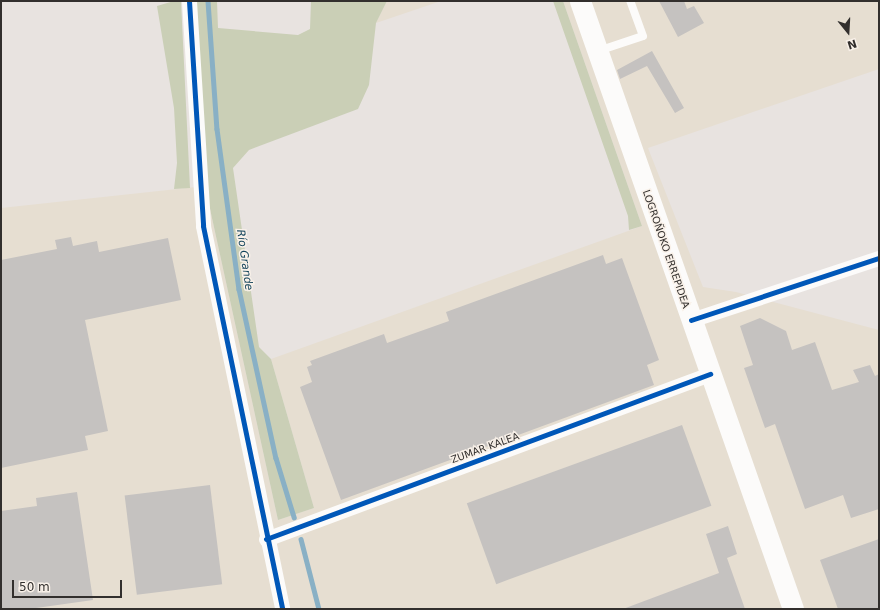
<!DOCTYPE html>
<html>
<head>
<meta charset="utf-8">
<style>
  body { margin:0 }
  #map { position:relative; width:880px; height:610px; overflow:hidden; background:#e8e3e0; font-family:"DejaVu Sans",sans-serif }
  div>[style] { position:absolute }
  .industrial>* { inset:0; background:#e6ded1 }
  .green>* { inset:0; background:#cacfb6 }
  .stream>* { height:4.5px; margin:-2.25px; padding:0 2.25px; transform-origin:2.25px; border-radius:2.25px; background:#89b0c5 }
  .building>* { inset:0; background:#c5c2c0; transform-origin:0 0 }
  .lane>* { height:8px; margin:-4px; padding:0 4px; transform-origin:4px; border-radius:4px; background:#fcfbfa }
  .street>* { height:15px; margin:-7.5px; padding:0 7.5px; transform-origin:7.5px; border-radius:7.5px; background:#fcfbfa }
  .secondary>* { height:21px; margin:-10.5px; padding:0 10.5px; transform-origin:10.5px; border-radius:10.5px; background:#fcfbfa }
  .cycleway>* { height:5px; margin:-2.5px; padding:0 2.5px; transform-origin:2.5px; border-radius:2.5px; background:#0057b8 }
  span { translate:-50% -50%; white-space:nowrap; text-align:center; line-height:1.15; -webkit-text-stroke:3px #f9f1e9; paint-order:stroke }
  .street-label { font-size:10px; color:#322f2d }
  .water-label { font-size:11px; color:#13445b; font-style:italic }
  .frame { position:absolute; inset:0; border:2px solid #322f2d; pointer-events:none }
  .north { position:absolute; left:828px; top:12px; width:40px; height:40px; -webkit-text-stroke:3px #f9f1e9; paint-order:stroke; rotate:162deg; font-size:11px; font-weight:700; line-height:16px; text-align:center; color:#322f2d }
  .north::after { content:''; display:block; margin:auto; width:14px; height:18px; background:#322f2d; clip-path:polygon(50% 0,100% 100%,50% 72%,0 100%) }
  .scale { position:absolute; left:12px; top:580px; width:110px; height:18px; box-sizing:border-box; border:2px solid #322f2d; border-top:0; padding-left:5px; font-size:12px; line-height:14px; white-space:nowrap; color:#322f2d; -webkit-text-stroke:3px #f9f1e9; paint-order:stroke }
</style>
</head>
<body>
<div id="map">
  <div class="industrial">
    <div style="clip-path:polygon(387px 1px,441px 1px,376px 23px)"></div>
    <div style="clip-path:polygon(563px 1px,879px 1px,879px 69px,648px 148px,703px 287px,736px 292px,879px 330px,879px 609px,1px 609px,1px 208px,205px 186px,278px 520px,314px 508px,271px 359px,642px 226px)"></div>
  </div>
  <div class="green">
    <div style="clip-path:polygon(174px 1px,181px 1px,190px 188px,174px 189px,177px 163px,174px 108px,157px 6px)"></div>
    <div style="clip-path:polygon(196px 1px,217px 1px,218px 28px,298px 35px,310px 29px,311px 1px,387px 1px,376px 23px,369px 85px,358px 109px,249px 150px,233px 168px,259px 347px,271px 359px,314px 508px,278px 520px,205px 186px)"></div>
    <div style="clip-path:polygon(553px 1px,563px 1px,642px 226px,629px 230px,628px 216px)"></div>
  </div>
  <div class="stream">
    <div style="left:208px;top:1px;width:128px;rotate:86deg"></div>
    <div style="left:217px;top:129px;width:162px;rotate:82.2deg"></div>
    <div style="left:239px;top:289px;width:173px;rotate:77.7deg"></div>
    <div style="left:276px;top:458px;width:62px;rotate:73deg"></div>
    <div style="left:301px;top:539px;width:72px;rotate:75.6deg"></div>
  </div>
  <div class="building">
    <div style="clip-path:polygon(659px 1px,684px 1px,687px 9px,694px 6px,704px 23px,678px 37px)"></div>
    <div style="clip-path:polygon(652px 51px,684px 108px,675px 113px,647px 66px,620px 79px,617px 70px)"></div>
    <div style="clip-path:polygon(71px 237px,73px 246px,97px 241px,99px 252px,168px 238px,181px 300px,85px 320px,108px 431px,85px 436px,88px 450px,1px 468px,1px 260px,57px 249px,55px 240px)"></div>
    <div style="clip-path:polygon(603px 255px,606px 264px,622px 258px,659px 360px,647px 365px,654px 385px,341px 500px,300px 387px,312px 382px,307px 367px,312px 365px,310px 361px,384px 334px,387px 343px,449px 321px,446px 312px)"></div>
    <div style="clip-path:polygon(760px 318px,786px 331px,792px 350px,815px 342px,832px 390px,859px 382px,853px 370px,870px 365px,875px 376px,879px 374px,879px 509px,851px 518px,843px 495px,805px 509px,775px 424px,765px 428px,744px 368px,753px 365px,740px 326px)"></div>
    <div style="left:682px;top:425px;width:86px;height:229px;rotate:70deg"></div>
    <div style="left:210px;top:485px;width:100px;height:86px;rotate:83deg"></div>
    <div style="clip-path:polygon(77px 492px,93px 600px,29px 609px,1px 609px,1px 511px,37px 506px,36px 498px)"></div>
    <div style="clip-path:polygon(728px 526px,737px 554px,727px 558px,745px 609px,623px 609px,719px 573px,706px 534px)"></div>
    <div style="clip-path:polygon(879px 539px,879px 609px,838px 609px,820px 560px)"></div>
  </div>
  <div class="lane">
    <div style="left:598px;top:51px;width:47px;rotate:-18.4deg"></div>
    <div style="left:643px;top:36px;width:37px;rotate:-110deg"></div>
  </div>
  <div class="street">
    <div style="left:189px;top:1px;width:225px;rotate:86.4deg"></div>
    <div style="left:203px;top:226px;width:391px;rotate:78.3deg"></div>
    <div style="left:691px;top:320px;width:198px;rotate:-18.3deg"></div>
    <div style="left:266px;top:539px;width:474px;rotate:-20.4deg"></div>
  </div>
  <div class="secondary">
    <div style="left:580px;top:1px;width:644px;rotate:70.69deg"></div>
  </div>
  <div class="cycleway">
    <div style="left:189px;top:1px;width:225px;rotate:86.4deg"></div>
    <div style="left:203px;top:226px;width:391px;rotate:78.3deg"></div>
    <div style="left:691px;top:320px;width:198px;rotate:-18.3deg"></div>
    <div style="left:266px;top:539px;width:474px;rotate:-20.4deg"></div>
  </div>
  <div class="street-label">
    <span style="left:666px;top:249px;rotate:71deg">LOGROÑOKO ERREPIDEA</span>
    <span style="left:485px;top:448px;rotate:-20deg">ZUMAR KALEA</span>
  </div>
  <div class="water-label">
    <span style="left:244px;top:260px;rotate:82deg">Río Grande</span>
  </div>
  <div class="frame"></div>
  <div class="north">N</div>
  <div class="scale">50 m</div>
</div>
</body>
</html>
